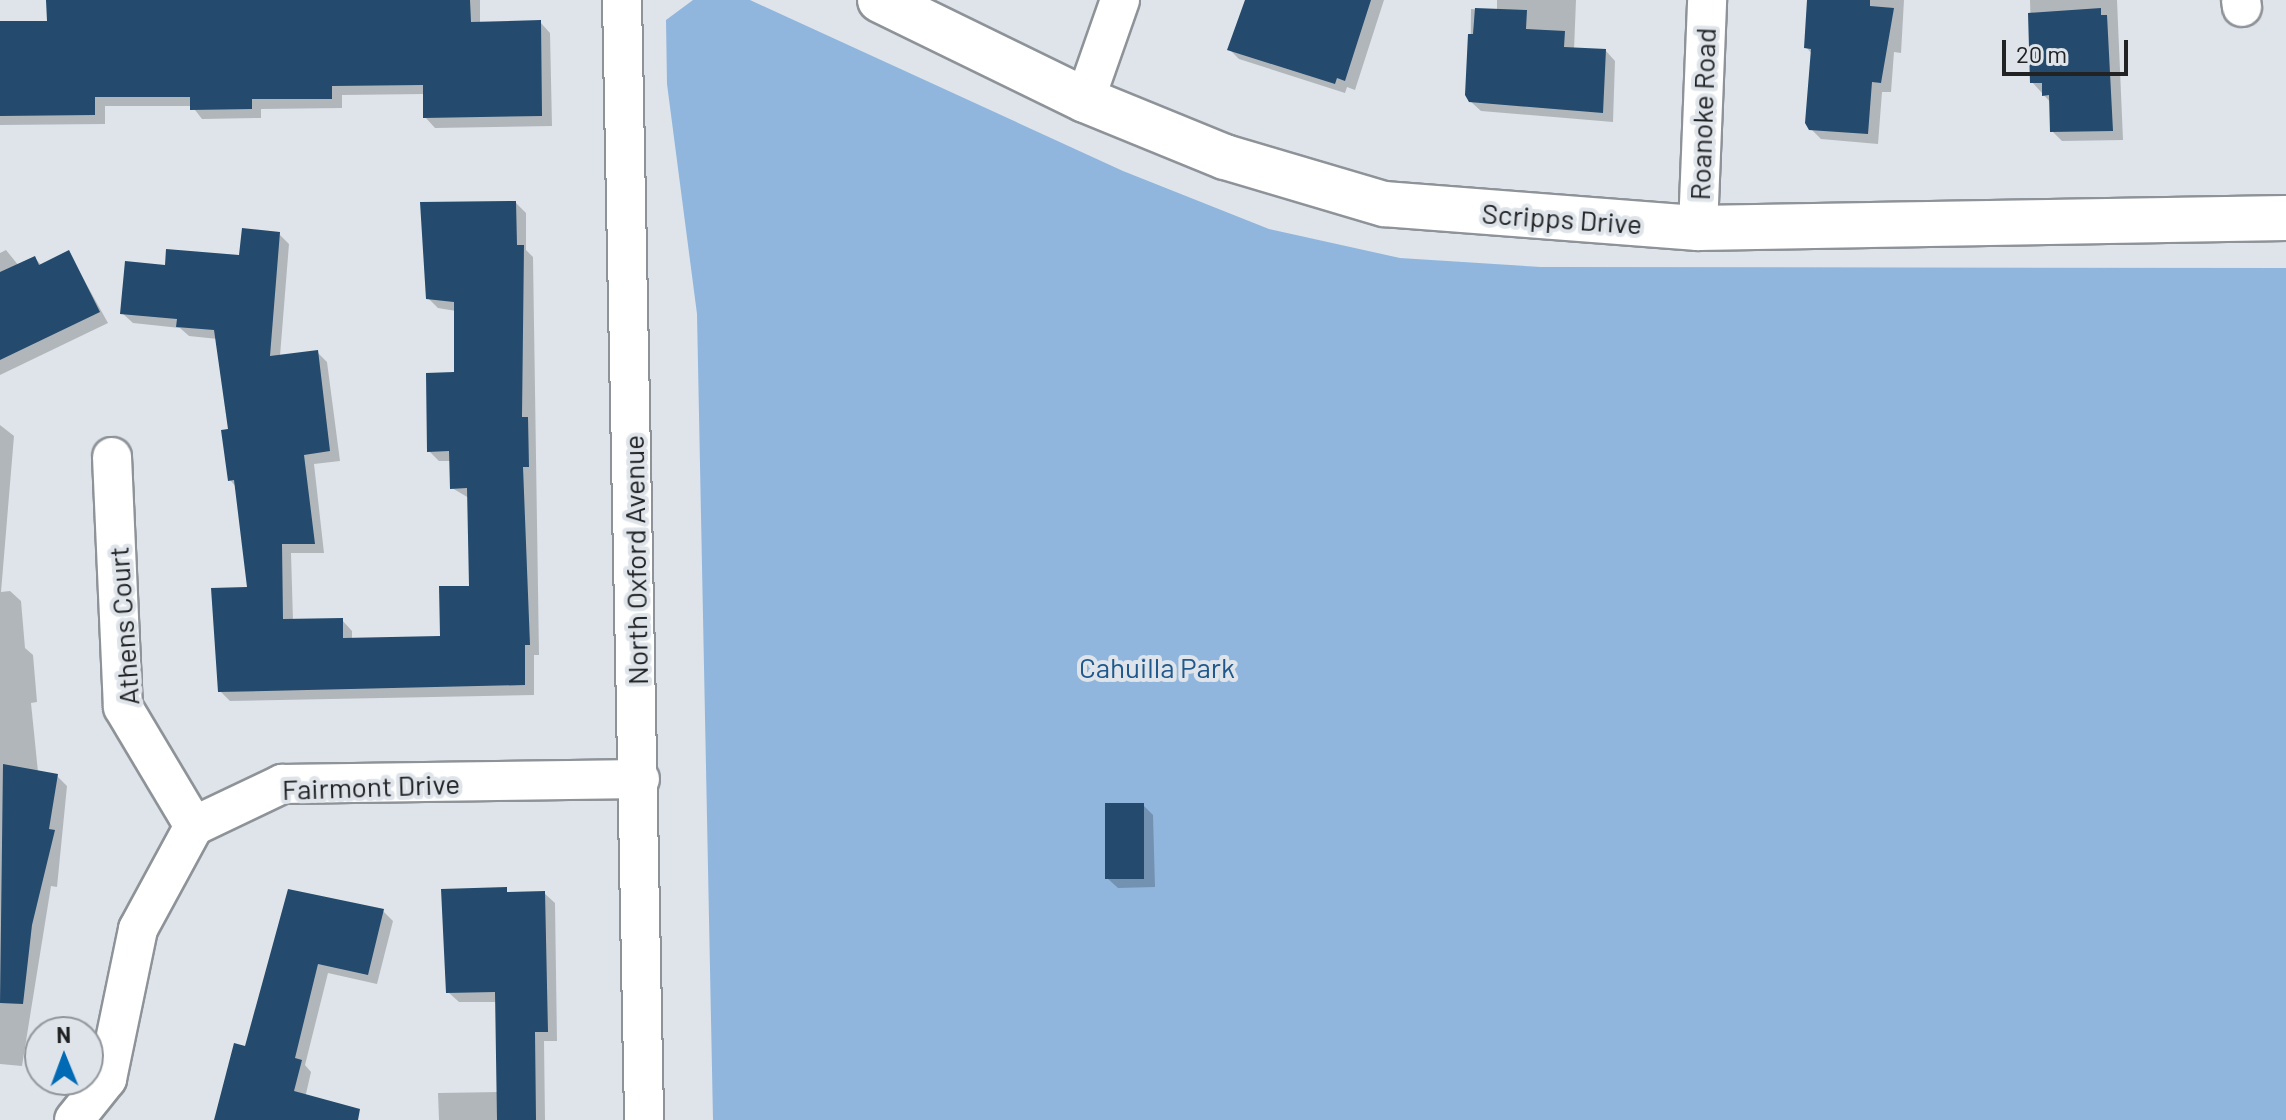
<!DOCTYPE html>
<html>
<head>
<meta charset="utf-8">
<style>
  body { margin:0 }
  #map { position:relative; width:2286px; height:1120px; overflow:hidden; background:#dee4ea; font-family:Barlow,sans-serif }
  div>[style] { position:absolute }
  .green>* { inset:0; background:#90b6de }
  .shadow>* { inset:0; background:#0003 }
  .building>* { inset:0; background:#244a6d; transform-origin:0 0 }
  .roads { filter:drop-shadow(2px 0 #8e9399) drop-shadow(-2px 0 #8e9399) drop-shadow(0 2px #8e9399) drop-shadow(0 -2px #8e9399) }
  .minor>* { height:38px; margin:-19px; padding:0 19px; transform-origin:19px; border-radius:19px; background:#fff }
  .tertiary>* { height:44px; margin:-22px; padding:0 22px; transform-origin:22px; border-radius:22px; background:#fff }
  span { translate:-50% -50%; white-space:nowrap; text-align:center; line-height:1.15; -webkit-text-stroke:8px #dee4ea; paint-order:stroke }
  .street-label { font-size:28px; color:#202224 }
  .park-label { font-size:28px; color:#1e588c }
  .north { position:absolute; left:24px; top:1016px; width:80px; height:80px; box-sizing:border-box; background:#dee4ea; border:2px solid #92969b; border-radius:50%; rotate:359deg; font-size:22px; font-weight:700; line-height:32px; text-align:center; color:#202224 }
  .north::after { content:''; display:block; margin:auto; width:28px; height:36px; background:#006ab5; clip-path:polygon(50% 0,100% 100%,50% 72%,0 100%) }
  .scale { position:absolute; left:2002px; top:40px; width:126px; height:36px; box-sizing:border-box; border:4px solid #202224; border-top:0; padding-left:10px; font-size:24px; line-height:28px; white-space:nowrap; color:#202224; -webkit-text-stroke:6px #dee4ea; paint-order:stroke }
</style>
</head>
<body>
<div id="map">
  <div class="green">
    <div style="clip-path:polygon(693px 0,750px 0,1123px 171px,1269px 229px,1400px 258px,1541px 267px,2286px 268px,2286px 1120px,713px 1120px,697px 314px,667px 84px,666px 20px)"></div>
  </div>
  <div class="shadow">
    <div style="clip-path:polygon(48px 0,480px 0,480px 23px,540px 22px,550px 33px,552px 126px,435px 128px,425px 117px,425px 94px,342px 95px,342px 108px,261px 109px,261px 118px,202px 119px,192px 106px,105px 106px,105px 124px,0 125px,0 23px,49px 23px)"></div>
    <div style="clip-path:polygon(1247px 0,1384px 0,1355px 90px,1347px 87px,1345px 93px,1239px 59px,1229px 49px)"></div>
    <div style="clip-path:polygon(1497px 0,1576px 0,1574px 50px,1606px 51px,1615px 61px,1613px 122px,1481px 111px,1470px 101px,1471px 9px,1497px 11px)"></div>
    <div style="clip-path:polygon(1809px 0,1904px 0,1901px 53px,1894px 52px,1891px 92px,1882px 92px,1878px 144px,1821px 139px,1811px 129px,1813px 55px,1806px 47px)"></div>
    <div style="clip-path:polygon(2030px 0,2117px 0,2123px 140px,2062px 141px,2052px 131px,2051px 103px,2032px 82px)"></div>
    <div style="clip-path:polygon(516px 203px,526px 213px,526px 250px,533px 257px,539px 655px,534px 655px,534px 695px,230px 701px,220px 691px,250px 589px,237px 488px,230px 480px,230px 430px,218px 339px,189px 336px,180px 328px,133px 323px,122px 313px,167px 267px,241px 257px,279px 234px,289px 244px,280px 356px,317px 352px,327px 362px,340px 461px,314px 464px,324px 553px,291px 553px,293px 621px,342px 620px,352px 631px,352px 640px,442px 638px,471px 588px,469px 498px,452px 488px,451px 461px,439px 461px,429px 451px,456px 374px,456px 311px,438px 308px,428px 298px)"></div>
    <div style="clip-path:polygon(6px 250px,19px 266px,35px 258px,42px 266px,69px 253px,108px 323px,0 375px,0 253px)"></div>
    <div style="clip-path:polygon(0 425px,14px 436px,1px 592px,10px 591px,21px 601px,25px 648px,33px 655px,37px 702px,31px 703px,38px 772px,57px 776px,67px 786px,57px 887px,51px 886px,22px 1066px,0 1064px)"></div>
    <div style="clip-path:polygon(1143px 805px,1153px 815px,1155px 887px,1118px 888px,1107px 878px)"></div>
    <div style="clip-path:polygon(289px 892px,383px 911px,393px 921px,377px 984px,328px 973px,305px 1065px,311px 1072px,305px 1098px,309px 1120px,216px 1120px,247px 1048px)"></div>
    <div style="clip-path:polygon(544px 893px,555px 903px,557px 1041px,544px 1041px,545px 1120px,439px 1120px,438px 1093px,499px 1092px,497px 1002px,459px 1002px,448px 992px)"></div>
  </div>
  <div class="building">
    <div style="clip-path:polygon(46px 0,470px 0,471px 22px,541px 20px,542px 116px,423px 118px,423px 85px,332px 86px,332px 99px,252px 99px,252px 109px,190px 110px,190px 97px,95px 97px,95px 115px,0 116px,0 21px,47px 21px)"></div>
    <div style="clip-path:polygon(1245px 0,1371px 0,1345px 81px,1337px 78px,1335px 84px,1227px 50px)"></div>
    <div style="clip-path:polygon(1807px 0,1870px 0,1870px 6px,1894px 8px,1881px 83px,1872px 82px,1868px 134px,1809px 130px,1805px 123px,1811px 49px,1804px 48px)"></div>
    <div style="clip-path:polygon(1475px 8px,1527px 10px,1526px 29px,1565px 31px,1564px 47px,1606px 49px,1603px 113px,1469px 102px,1465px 95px,1468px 34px,1473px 34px)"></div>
    <div style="clip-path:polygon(2101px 8px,2101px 15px,2107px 15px,2113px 131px,2050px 132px,2049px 95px,2042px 96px,2042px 83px,2030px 83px,2028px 13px)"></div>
    <div style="clip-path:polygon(516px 201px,517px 245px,524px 245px,522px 417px,528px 417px,529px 467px,523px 467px,530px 645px,525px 645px,525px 685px,218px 692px,211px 588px,247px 587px,234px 480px,228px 481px,221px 430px,228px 429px,214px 330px,176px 327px,177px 319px,120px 314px,125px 261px,165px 265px,166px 249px,239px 255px,242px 228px,280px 232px,270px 356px,318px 350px,330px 451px,304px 455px,315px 544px,282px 544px,283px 619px,343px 618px,343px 638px,440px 636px,439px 586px,469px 586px,467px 488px,450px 489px,449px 451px,427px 452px,426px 373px,454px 372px,454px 302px,426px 299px,420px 202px)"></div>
    <div style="clip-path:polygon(69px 250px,100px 312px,0 360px,0 272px,35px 256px,39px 265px)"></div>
    <div style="clip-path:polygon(3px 764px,58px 774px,49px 829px,55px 830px,32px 925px,23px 1004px,0 1003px)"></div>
    <div style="left:1105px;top:803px;width:39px;height:76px"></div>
    <div style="clip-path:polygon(507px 887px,507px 892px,545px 891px,548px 1032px,535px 1032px,536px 1120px,497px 1120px,495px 992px,446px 993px,441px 889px)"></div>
    <div style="clip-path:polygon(288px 889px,384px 909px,368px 975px,318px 964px,295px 1058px,302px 1060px,294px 1091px,360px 1109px,358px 1120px,214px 1120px,234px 1043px,245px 1046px)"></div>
  </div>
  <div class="roads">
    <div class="minor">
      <div style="left:622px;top:0;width:1120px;rotate:88.87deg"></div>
      <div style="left:2241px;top:0;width:7px;rotate:82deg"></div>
      <div style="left:1085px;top:100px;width:106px;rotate:-70.7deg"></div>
      <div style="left:1698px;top:228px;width:228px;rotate:-87.7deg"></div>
      <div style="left:112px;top:457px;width:250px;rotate:87.5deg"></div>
      <div style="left:123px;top:707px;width:139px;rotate:59.2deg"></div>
      <div style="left:74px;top:1120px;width:53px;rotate:-51.2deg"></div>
      <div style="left:107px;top:1079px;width:153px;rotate:-78.3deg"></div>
      <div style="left:138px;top:929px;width:117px;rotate:-61.5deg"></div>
      <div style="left:194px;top:826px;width:98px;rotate:-25.5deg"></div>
      <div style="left:282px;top:784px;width:358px;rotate:-0.8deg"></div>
    </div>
    <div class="tertiary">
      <div style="left:880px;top:0;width:228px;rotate:26deg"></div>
      <div style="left:1085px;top:100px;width:151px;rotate:22.2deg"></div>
      <div style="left:1225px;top:157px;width:166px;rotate:16.5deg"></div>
      <div style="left:1384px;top:204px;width:315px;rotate:4.4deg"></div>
      <div style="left:1698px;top:228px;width:588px;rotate:-0.97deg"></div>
    </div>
  </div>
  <div class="street-label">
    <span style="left:1702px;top:114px;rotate:-88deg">Roanoke Road</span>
    <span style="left:1562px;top:218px;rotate:4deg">Scripps Drive</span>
    <span style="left:635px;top:560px;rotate:-91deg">North Oxford Avenue</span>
    <span style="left:123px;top:626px;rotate:-94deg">Athens Court</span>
    <span style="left:371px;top:786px;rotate:-2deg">Fairmont Drive</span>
  </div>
  <div class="park-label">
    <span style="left:1157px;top:667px">Cahuilla Park</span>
  </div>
  <div class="north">N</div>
  <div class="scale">20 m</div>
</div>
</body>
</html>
